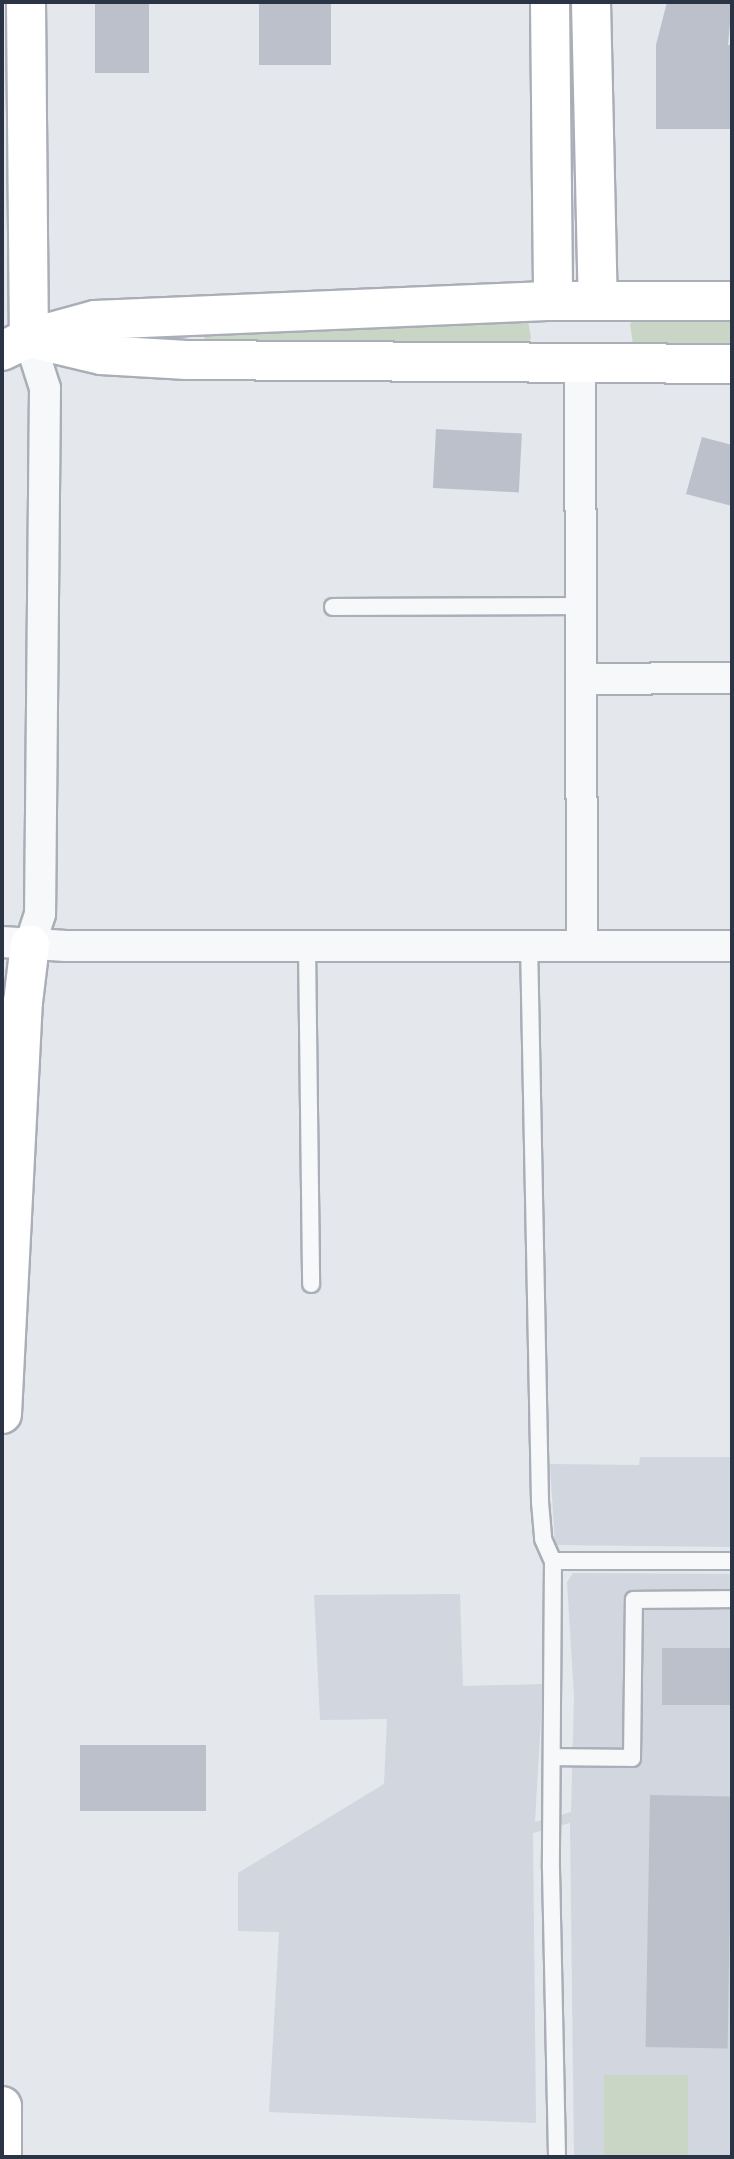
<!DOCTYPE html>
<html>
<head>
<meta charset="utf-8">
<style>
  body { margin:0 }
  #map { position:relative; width:734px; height:2159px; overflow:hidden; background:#e4e7ec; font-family:"Nunito Sans",sans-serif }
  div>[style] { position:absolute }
  .built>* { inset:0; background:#d2d6de }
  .green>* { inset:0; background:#c9d6c5; transform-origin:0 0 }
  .building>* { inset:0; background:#bbc0ca; transform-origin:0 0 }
  .roads { filter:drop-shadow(2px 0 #a9aeb7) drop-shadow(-2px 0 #a9aeb7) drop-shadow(0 2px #a9aeb7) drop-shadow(0 -2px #a9aeb7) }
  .lane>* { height:16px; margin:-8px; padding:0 8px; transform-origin:8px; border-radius:8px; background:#f7f8fa }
  .street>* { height:30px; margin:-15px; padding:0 15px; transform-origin:15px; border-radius:15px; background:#f7f8fa }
  .secondary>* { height:38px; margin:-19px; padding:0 19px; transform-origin:19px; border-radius:19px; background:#fff }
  span { translate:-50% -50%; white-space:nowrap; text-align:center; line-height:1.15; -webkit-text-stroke:5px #f4f6f9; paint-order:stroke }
  .frame { position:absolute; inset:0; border:4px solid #2b3445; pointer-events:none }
</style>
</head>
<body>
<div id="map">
  <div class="built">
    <div style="clip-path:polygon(640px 1457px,732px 1457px,732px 1547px,555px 1545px,550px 1464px,639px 1465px)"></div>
    <div style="clip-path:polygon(573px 1573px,732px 1574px,732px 2157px,574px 2157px,570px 1823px,533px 1833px,536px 2123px,269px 2112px,279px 1932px,238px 1931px,238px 1873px,384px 1784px,387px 1719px,320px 1720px,314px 1595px,460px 1594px,463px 1686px,543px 1684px,535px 1822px,571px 1812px,574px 1696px,567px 1582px)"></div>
  </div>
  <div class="green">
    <div style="clip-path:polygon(513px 313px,528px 321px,531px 338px,525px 349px,204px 352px,205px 325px)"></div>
    <div style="clip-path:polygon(639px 314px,732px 315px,732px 356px,634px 351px,630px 324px)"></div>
    <div style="left:604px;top:2075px;width:84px;height:82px"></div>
  </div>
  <div class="building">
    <div style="left:95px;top:2px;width:54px;height:71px"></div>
    <div style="left:259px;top:2px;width:72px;height:63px"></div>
    <div style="clip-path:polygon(667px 2px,732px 2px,728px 45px,732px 45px,732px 129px,656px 129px,656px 45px)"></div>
    <div style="left:436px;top:429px;width:86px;height:59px;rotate:3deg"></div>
    <div style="clip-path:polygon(702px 437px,732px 445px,732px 506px,686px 494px)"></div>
    <div style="left:732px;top:1648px;width:57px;height:70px;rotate:90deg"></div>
    <div style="left:80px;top:1745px;width:126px;height:66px"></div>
    <div style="left:650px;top:1795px;width:82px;height:252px;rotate:1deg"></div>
  </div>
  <div class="roads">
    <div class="lane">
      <div style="left:333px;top:607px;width:248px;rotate:-0.2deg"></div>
      <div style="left:529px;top:943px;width:559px;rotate:88.87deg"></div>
      <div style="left:540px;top:1502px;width:37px;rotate:85deg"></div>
      <div style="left:543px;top:1539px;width:24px;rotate:66deg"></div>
      <div style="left:553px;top:1561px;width:308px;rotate:90.4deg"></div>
      <div style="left:551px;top:1869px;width:288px;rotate:88.8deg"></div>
      <div style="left:307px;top:945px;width:339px;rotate:89.3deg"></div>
      <div style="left:553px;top:1561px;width:179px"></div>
      <div style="left:552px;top:1757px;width:80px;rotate:0.7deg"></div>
      <div style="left:632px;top:1758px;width:158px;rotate:-89.3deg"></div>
      <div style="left:634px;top:1600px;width:98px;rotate:-0.6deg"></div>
    </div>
    <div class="street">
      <div style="left:29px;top:338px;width:52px;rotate:72.3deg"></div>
      <div style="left:45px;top:388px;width:526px;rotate:90.54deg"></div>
      <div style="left:40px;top:914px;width:32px;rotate:108deg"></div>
      <div style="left:580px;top:363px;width:580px;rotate:89.8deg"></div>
      <div style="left:581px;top:679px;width:151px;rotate:-0.4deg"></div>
      <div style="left:2px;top:942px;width:64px;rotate:3.6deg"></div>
      <div style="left:66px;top:946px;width:666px"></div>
    </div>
    <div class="secondary">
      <div style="left:26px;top:2px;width:336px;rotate:89.5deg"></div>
      <div style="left:550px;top:2px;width:299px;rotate:89.4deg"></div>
      <div style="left:591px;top:2px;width:298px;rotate:88.7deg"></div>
      <div style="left:34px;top:339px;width:69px;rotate:13.4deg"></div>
      <div style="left:101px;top:355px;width:86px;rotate:3.3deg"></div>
      <div style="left:187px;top:360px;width:545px;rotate:0.42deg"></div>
      <div style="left:2px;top:351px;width:30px;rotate:-26deg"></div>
      <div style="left:29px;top:338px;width:68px;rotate:-15.3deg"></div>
      <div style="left:95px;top:320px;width:458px;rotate:-2.4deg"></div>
      <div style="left:553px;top:301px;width:179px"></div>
      <div style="left:2px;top:1414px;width:413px;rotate:-87.1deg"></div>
      <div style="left:23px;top:1002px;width:58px;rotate:-83.1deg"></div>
      <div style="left:2px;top:2106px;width:51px;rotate:90deg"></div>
    </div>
  </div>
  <div class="frame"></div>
</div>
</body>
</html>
